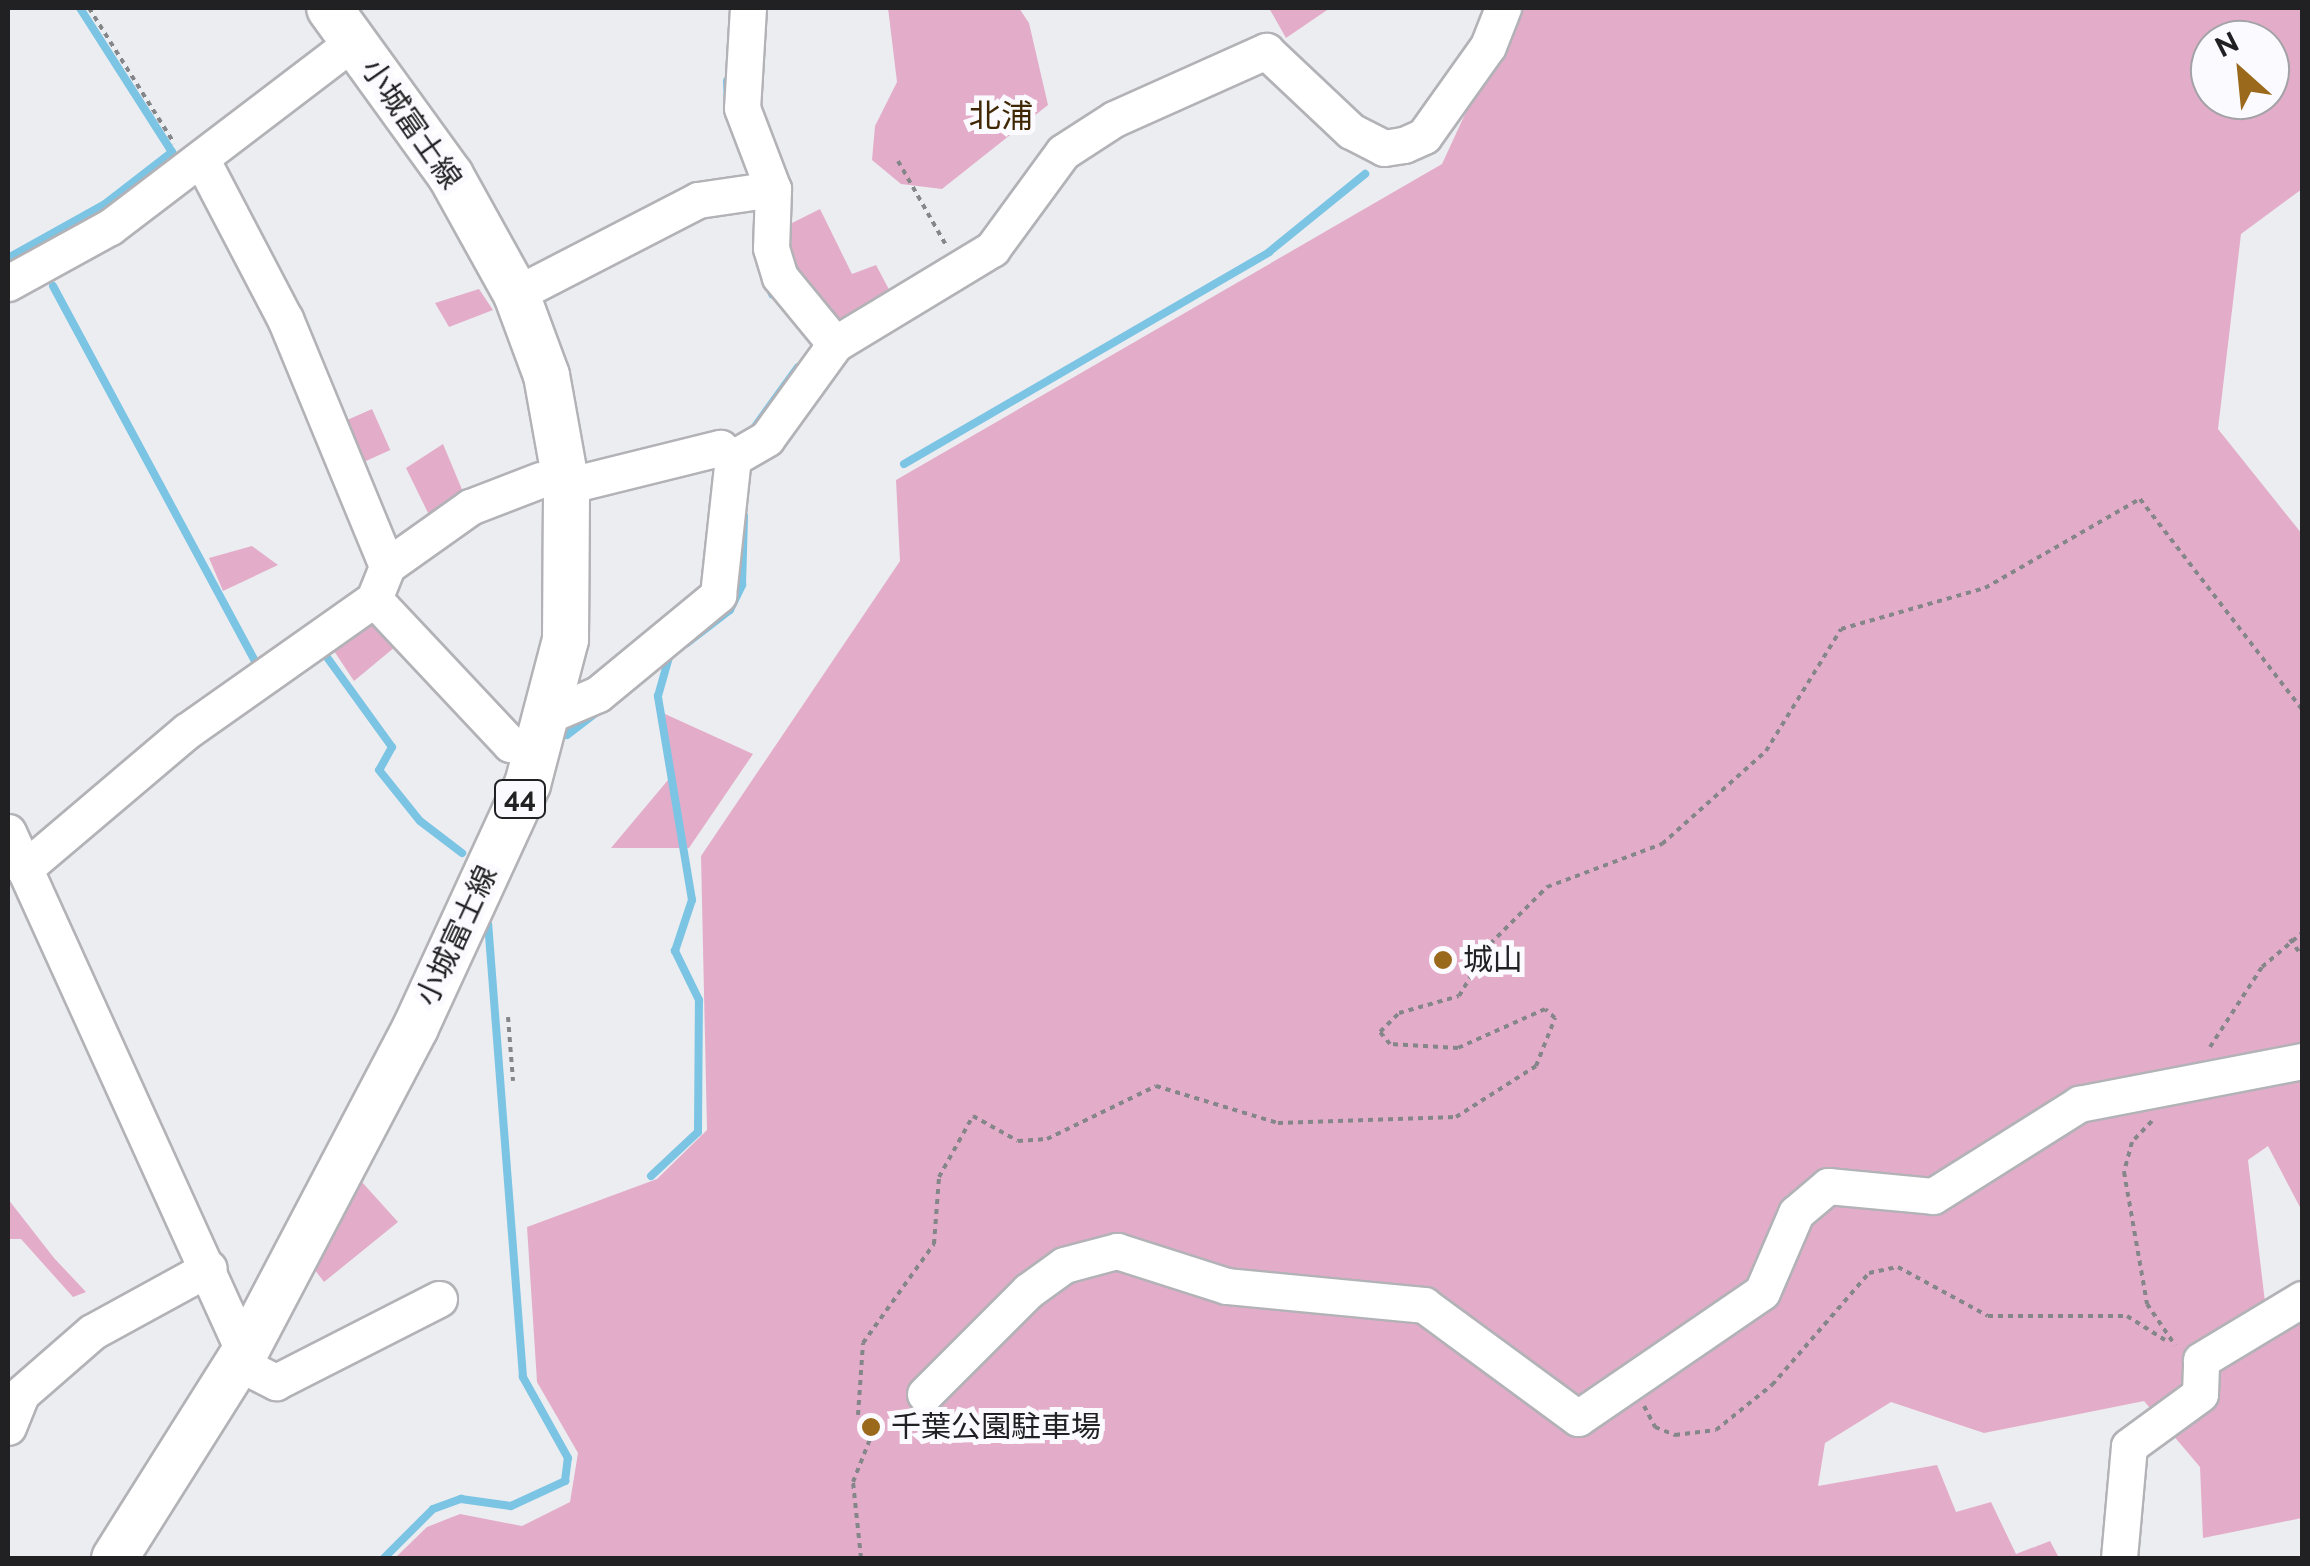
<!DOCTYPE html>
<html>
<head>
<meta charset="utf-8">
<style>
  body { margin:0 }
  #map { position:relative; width:2310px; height:1566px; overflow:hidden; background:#ecedf1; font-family:Raleway,"Noto Sans JP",sans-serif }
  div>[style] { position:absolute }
  .green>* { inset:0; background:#e3adca; transform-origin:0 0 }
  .stream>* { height:8px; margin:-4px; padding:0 4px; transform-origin:4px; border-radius:4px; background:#7bc4e3 }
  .path>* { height:4px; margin-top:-2px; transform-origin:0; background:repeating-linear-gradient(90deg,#858689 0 5px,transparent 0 10px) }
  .roads { filter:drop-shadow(2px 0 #b2b2b7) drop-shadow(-2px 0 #b2b2b7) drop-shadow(0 2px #b2b2b7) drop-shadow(0 -2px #b2b2b7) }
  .minor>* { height:35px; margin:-17.5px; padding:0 17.5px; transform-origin:17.5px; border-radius:17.5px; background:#fff }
  .major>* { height:45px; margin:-22.5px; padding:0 22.5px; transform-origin:22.5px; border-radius:22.5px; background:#fff }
  .dots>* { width:28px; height:28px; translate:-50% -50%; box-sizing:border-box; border:5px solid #fafaff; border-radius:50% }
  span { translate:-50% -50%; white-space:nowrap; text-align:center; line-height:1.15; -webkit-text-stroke:10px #fafaff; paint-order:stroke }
  .shield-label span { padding:2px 8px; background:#fafaff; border:2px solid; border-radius:8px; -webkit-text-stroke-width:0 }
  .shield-label { font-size:28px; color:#212123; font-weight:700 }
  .street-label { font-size:30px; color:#212123 }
  .poi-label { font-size:30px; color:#212123 }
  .left { translate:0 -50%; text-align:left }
  .neighbourhood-label { font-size:32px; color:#3f2703 }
  .frame { position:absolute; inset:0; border:10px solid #212123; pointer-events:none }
  .north { position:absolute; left:2190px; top:20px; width:100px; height:100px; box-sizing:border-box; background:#fafaff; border:2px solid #a3a3a7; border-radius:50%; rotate:333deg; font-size:28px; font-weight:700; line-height:40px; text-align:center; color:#212123 }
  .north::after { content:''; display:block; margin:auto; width:35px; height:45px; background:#9a691c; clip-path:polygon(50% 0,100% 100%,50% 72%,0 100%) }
</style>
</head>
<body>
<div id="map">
  <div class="green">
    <div style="clip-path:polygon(888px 8px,1019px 8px,1029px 23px,1048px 105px,942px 189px,901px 184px,872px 160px,875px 126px,897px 82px)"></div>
    <div style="clip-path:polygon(1269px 8px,1330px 8px,1286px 38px)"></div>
    <div style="clip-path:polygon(evenodd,1514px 8px,2302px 8px,2302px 189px,2241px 234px,2218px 429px,2302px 534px,2302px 1211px,2268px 1146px,2248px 1160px,2265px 1302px,2302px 1280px,2302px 1518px,2203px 1538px,2200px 1467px,2144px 1401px,1984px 1433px,1891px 1402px,1825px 1443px,1818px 1486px,1937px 1465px,1956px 1512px,1991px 1502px,2016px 1554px,2050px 1541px,2059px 1558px,395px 1558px,427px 1527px,460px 1514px,522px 1526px,570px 1502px,578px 1453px,537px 1382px,527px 1227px,657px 1179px,707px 1130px,701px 856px,900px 561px,896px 480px,1442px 164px,1514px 8px,2210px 40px,2270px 40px,2270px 100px,2210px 100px,2210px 40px)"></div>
    <div style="clip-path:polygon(820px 209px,852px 274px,876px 265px,893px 297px,836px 332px,784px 263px,788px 225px)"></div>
    <div style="clip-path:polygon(479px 289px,493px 310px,449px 327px,435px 303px)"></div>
    <div style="left:372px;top:409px;width:45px;height:40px;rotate:66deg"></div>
    <div style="clip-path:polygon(443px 444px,466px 499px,432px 521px,406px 468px)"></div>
    <div style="clip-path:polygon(252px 546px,278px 565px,223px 591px,209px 558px)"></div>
    <div style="clip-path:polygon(372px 614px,401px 642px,354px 681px,328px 642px)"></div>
    <div style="clip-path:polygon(665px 714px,753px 754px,689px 848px,611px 848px,668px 780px)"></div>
    <div style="clip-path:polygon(361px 1181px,398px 1222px,324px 1282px,309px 1262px)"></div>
    <div style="clip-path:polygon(8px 1199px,54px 1258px,86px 1292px,73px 1297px,21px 1239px,8px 1239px)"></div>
  </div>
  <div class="stream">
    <div style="left:727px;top:81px;width:34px;rotate:88deg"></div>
    <div style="left:757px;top:253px;width:44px;rotate:69.9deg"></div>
    <div style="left:8px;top:258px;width:111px;rotate:-29.1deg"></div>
    <div style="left:105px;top:204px;width:85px;rotate:-37.8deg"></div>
    <div style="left:172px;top:152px;width:171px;rotate:-122.6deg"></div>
    <div style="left:53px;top:286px;width:432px;rotate:61.7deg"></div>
    <div style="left:754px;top:428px;width:75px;rotate:-54.2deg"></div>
    <div style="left:904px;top:464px;width:422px;rotate:-30.1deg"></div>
    <div style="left:1269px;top:252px;width:124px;rotate:-39.1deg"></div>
    <div style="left:687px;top:643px;width:54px;rotate:-37.5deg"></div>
    <div style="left:730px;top:610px;width:28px;rotate:-64deg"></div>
    <div style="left:742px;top:585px;width:69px;rotate:-88.3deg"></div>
    <div style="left:321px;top:649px;width:121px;rotate:54.1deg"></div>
    <div style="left:392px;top:747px;width:26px;rotate:119deg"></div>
    <div style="left:379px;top:770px;width:65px;rotate:51.2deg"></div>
    <div style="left:420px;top:821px;width:53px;rotate:37.3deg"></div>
    <div style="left:567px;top:735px;width:43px;rotate:-37.4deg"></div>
    <div style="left:651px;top:1176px;width:64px;rotate:-43.1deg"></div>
    <div style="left:698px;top:1132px;width:132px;rotate:-89.6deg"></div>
    <div style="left:699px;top:1000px;width:55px;rotate:-116.1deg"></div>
    <div style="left:675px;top:951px;width:54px;rotate:-71.6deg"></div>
    <div style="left:692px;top:900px;width:207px;rotate:-99.5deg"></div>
    <div style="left:658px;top:696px;width:41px;rotate:-74.2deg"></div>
    <div style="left:384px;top:1558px;width:69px;rotate:-45deg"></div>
    <div style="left:433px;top:1509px;width:30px;rotate:-20deg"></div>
    <div style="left:461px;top:1499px;width:50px;rotate:8deg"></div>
    <div style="left:511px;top:1506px;width:60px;rotate:-24.8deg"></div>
    <div style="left:565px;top:1481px;width:23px;rotate:-83deg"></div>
    <div style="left:568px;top:1458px;width:93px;rotate:-119.1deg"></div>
    <div style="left:523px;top:1377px;width:454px;rotate:-94.4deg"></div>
  </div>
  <div class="path">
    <div style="left:89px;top:8px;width:160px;rotate:57.8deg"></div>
    <div style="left:898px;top:161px;width:97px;rotate:60.3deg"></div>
    <div style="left:2290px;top:939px;width:21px;rotate:55deg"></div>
    <div style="left:508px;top:1017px;width:64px;rotate:85.5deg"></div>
    <div style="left:2210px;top:1047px;width:95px;rotate:-57deg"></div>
    <div style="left:2262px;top:967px;width:52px;rotate:-40.4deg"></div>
    <div style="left:2152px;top:1121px;width:29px;rotate:134deg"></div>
    <div style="left:2132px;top:1142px;width:31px;rotate:105deg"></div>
    <div style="left:2124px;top:1172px;width:134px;rotate:80.1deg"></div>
    <div style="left:2147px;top:1304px;width:50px;rotate:55.7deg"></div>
    <div style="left:1644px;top:1406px;width:24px;rotate:62deg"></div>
    <div style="left:1655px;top:1427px;width:22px;rotate:22deg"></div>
    <div style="left:1675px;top:1435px;width:41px;rotate:-7deg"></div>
    <div style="left:1716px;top:1430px;width:72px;rotate:-38.8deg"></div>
    <div style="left:1772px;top:1385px;width:148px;rotate:-49.1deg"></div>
    <div style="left:1869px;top:1273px;width:30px;rotate:-12deg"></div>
    <div style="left:1898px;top:1267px;width:102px;rotate:28.6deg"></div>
    <div style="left:1988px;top:1316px;width:139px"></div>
    <div style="left:2127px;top:1316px;width:45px;rotate:32.3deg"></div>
    <div style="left:858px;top:1415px;width:72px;rotate:-86deg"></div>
    <div style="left:863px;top:1343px;width:122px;rotate:-54.4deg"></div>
    <div style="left:934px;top:1244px;width:67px;rotate:-85.7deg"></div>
    <div style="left:939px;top:1177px;width:70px;rotate:-60.9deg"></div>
    <div style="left:973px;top:1116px;width:51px;rotate:29.1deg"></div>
    <div style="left:1018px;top:1141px;width:29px;rotate:-4deg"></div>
    <div style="left:1047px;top:1139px;width:121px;rotate:-25.9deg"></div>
    <div style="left:1156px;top:1086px;width:127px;rotate:16.9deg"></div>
    <div style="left:1278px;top:1123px;width:178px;rotate:-1.9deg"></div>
    <div style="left:1456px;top:1117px;width:95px;rotate:-32.5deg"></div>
    <div style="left:1536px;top:1066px;width:52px;rotate:-68.4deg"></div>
    <div style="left:1555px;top:1018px;width:13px;rotate:-138deg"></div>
    <div style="left:1545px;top:1009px;width:95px;rotate:155.9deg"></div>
    <div style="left:1458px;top:1048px;width:68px;rotate:-176.6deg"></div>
    <div style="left:1390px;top:1044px;width:16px;rotate:-130deg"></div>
    <div style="left:1380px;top:1032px;width:27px;rotate:-45deg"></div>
    <div style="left:1399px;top:1013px;width:62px;rotate:-15.8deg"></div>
    <div style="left:1459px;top:996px;width:61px;rotate:-59.2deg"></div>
    <div style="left:1490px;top:944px;width:81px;rotate:-45deg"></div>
    <div style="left:1547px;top:887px;width:123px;rotate:-20.5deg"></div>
    <div style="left:1662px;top:844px;width:140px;rotate:-41.8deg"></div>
    <div style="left:1766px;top:751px;width:143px;rotate:-58.4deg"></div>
    <div style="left:1841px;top:629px;width:150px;rotate:-15.9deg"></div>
    <div style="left:1985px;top:588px;width:179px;rotate:-29.9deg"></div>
    <div style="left:2140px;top:499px;width:265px;rotate:52.4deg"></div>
    <div style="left:861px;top:1558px;width:76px;rotate:-96deg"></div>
    <div style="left:853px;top:1482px;width:68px;rotate:-68.4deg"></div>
  </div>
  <div class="roads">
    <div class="minor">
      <div style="left:748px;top:8px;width:100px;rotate:93.4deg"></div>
      <div style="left:742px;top:108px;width:87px;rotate:69.1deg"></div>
      <div style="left:773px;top:189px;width:59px;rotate:91.9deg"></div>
      <div style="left:771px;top:248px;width:30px;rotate:73deg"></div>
      <div style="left:780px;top:277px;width:87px;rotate:50.6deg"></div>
      <div style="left:8px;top:283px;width:116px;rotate:-28.8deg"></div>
      <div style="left:110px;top:227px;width:305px;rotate:-37.3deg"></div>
      <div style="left:516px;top:294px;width:205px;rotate:-27.3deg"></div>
      <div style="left:698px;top:200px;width:76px;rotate:-8.3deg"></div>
      <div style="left:733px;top:458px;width:39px;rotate:-30deg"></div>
      <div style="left:767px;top:438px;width:116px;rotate:-54.1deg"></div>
      <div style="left:835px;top:344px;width:184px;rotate:-31.2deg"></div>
      <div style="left:992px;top:249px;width:120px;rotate:-53.8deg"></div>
      <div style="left:1063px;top:152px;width:61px;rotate:-32.9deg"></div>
      <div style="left:1114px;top:119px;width:167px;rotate:-24.1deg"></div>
      <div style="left:1266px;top:51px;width:117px;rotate:43.3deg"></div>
      <div style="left:1351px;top:131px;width:37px;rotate:27deg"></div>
      <div style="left:1384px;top:148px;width:20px;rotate:-9deg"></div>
      <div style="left:1404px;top:145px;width:22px;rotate:-24deg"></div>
      <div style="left:1424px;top:136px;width:110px;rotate:-54.6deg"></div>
      <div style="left:1488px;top:46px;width:41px;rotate:-68.5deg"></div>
      <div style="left:566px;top:486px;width:159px;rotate:-13.9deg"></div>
      <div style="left:720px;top:448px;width:16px;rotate:38deg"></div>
      <div style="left:387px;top:566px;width:102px;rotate:-35.4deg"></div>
      <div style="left:470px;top:507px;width:75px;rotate:-21.1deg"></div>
      <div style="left:374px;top:599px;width:199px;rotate:46.8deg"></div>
      <div style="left:510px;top:744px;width:28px;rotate:10deg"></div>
      <div style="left:549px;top:715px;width:53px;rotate:-23.2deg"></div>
      <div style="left:598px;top:694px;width:156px;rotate:-39.5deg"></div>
      <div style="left:718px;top:595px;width:138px;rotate:-83.8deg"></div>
      <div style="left:8px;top:832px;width:591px;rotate:65.6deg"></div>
      <div style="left:252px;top:1370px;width:27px;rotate:27deg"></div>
      <div style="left:276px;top:1382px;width:183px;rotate:-27deg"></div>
      <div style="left:24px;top:869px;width:214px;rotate:-40.3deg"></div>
      <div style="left:187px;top:731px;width:229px;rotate:-35.2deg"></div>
      <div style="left:374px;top:599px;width:35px;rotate:-68deg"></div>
      <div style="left:387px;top:566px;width:267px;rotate:-112.4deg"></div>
      <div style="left:285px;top:319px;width:179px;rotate:-117.6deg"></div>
      <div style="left:925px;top:1394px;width:146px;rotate:-45deg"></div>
      <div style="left:1028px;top:1291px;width:44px;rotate:-35.8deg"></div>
      <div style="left:1064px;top:1265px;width:55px;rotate:-14.8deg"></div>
      <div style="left:1117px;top:1251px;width:115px;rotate:17.7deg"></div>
      <div style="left:1227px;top:1286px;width:198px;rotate:5.5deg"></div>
      <div style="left:1424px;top:1305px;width:191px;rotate:36.3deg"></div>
      <div style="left:1578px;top:1418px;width:223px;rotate:-34.4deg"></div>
      <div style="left:1762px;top:1292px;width:86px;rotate:-66.7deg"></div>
      <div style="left:1796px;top:1213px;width:42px;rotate:-40.2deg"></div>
      <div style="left:1828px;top:1186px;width:105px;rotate:5.4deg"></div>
      <div style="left:1933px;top:1196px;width:173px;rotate:-32.2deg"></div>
      <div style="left:2079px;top:1104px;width:227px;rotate:-10.9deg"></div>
      <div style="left:8px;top:1427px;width:35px;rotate:-68deg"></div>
      <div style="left:21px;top:1394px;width:94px;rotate:-41.1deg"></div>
      <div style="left:92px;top:1332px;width:133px;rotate:-28.7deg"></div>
      <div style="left:2119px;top:1558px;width:112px;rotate:-84.9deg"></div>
      <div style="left:2129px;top:1446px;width:88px;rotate:-36.2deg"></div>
      <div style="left:2200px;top:1394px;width:34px;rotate:-88deg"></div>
      <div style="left:2201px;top:1360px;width:118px;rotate:-31.1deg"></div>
    </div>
    <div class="major">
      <div style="left:114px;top:1558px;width:249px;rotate:-57.8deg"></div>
      <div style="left:247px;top:1347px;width:361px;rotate:-62.3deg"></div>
      <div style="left:415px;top:1027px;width:268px;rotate:-65.3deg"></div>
      <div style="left:527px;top:784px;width:150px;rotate:-75.3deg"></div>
      <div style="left:565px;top:639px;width:153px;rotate:-89.6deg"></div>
      <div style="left:566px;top:486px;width:113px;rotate:-100.2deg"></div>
      <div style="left:546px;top:375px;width:86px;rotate:-110.3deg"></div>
      <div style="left:516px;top:294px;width:136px;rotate:-119deg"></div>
      <div style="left:450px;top:175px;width:206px;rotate:-125.9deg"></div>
    </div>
  </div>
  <div class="dots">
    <div style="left:1443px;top:960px;background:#9a691c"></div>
    <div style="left:871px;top:1427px;background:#9a691c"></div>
  </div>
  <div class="shield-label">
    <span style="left:520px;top:799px">44</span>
  </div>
  <div class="street-label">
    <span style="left:411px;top:124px;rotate:55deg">小城富士線</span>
    <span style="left:457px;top:936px;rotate:-65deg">小城富士線</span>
  </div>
  <div class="poi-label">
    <span class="left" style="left:1463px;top:960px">城山</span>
    <span class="left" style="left:891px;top:1427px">千葉公園駐車場</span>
  </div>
  <div class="neighbourhood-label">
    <span style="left:1001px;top:116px">北浦</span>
  </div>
  <div class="frame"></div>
  <div class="north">N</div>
</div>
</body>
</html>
